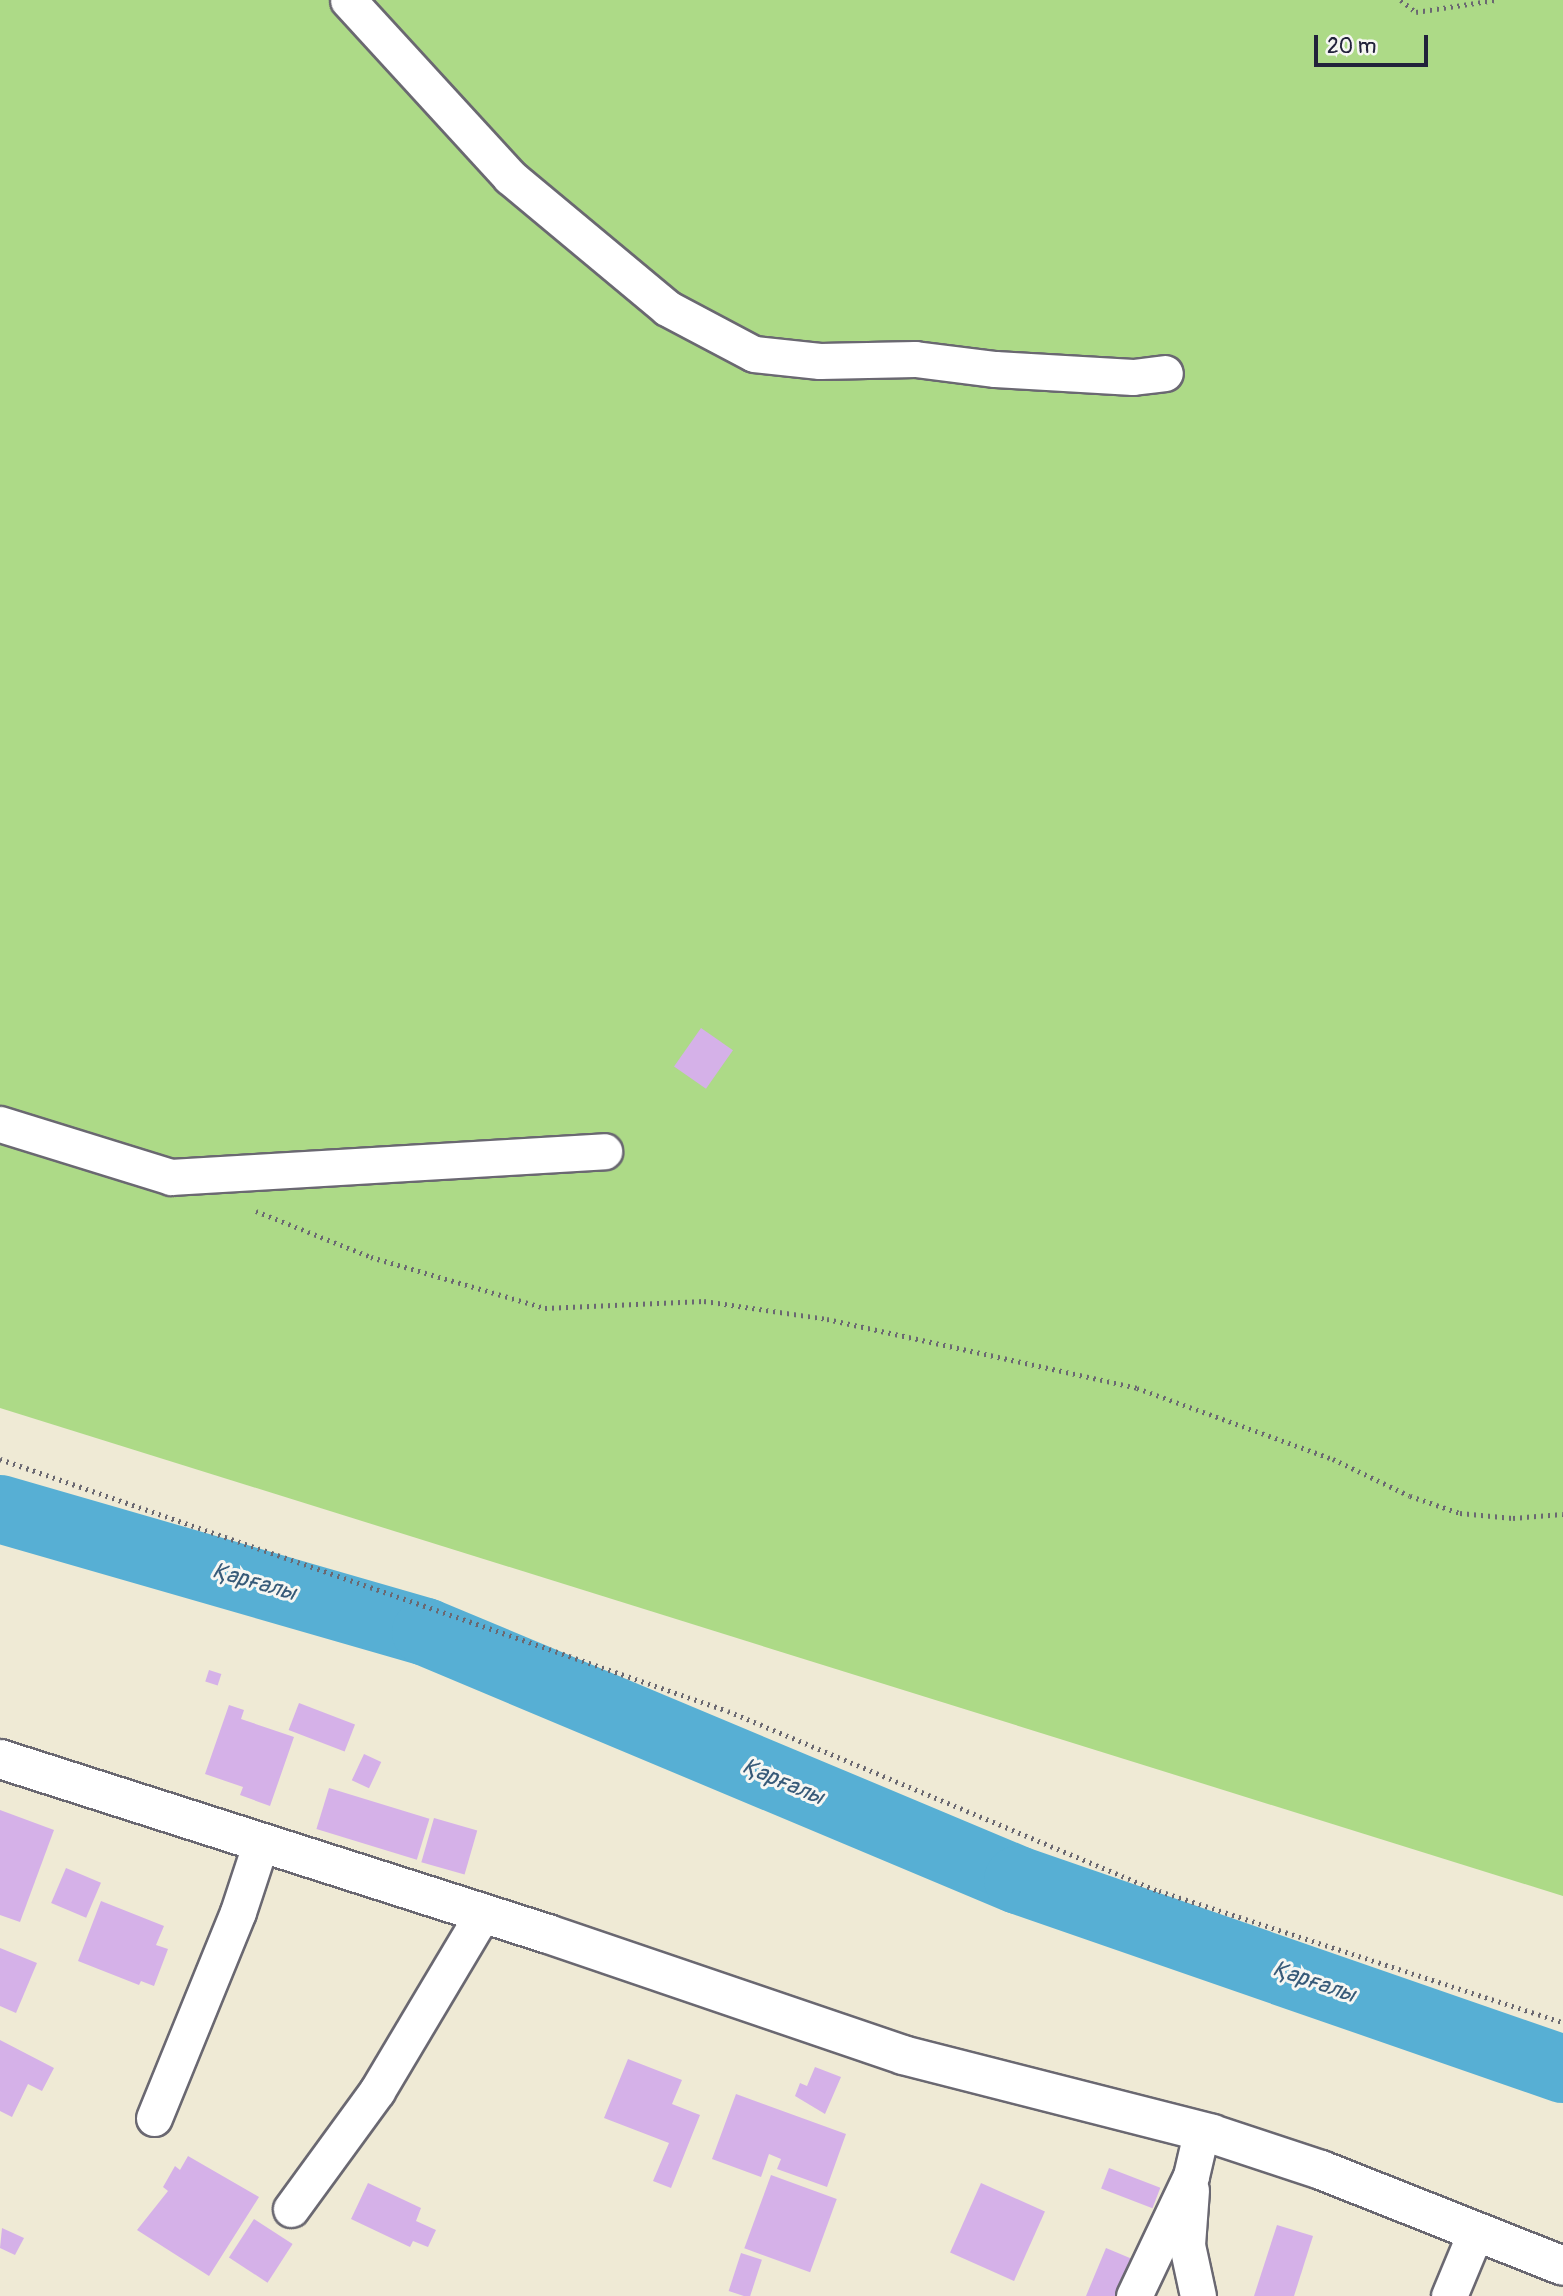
<!DOCTYPE html>
<html>
<head>
<meta charset="utf-8">
<style>
  body { margin:0 }
  #map { position:relative; width:1563px; height:2296px; overflow:hidden; background:#efead5; font-family:Pangolin,sans-serif }
  div>[style] { position:absolute }
  .green>* { inset:0; background:#adda87 }
  .river>* { height:68px; margin:-34px; padding:0 34px; transform-origin:34px; border-radius:34px; background:#57afd4 }
  .building>* { inset:0; background:#d5b1e8; transform-origin:0 0 }
  .path>* { height:4.5px; margin-top:-2.25px; transform-origin:0; background:repeating-linear-gradient(90deg,#6a6871 0 2px,transparent 0 7px) }
  .roads { filter:drop-shadow(2px 0 #6a6871) drop-shadow(-2px 0 #6a6871) drop-shadow(0 2px #6a6871) drop-shadow(0 -2px #6a6871) }
  .minor>* { height:35px; margin:-17.5px; padding:0 17.5px; transform-origin:17.5px; border-radius:17.5px; background:#fff }
  .tertiary>* { height:38px; margin:-19px; padding:0 19px; transform-origin:19px; border-radius:19px; background:#fff }
  span { translate:-50% -50%; white-space:nowrap; text-align:center; line-height:1.15; -webkit-text-stroke:6px #f6f6f2; paint-order:stroke }
  .water-label { font-size:23px; color:#375a78; font-style:italic }
  .scale { position:absolute; left:1314px; top:35px; width:114px; height:32px; box-sizing:border-box; border:4px solid #22223b; border-top:0; padding-left:9px; font-size:21px; line-height:24px; white-space:nowrap; color:#22223b; -webkit-text-stroke:5px #f6f6f2; paint-order:stroke }
</style>
</head>
<body>
<div id="map">
  <div class="green">
    <div style="clip-path:polygon(0 0,1563px 0,1563px 1896px,0 1408px)"></div>
  </div>
  <div class="river">
    <div style="left:0;top:1509px;width:443px;rotate:16.1deg"></div>
    <div style="left:426px;top:1632px;width:642px;rotate:22.73deg"></div>
    <div style="left:1018px;top:1880px;width:577px;rotate:19.13deg"></div>
  </div>
  <div class="building">
    <div style="left:701px;top:1028px;width:39px;height:47px;rotate:35deg"></div>
    <div style="left:209px;top:1670px;width:13px;height:12px;rotate:18deg"></div>
    <div style="left:299px;top:1703px;width:60px;height:29px;rotate:21deg"></div>
    <div style="clip-path:polygon(229px 1705px,244px 1710px,241px 1719px,294px 1737px,270px 1806px,240px 1795px,243px 1787px,205px 1774px)"></div>
    <div style="left:364px;top:1754px;width:19px;height:29px;rotate:25deg"></div>
    <div style="left:329px;top:1788px;width:105px;height:43px;rotate:17deg"></div>
    <div style="clip-path:polygon(0 1810px,54px 1830px,20px 1922px,0 1915px)"></div>
    <div style="left:434px;top:1818px;width:45px;height:46px;rotate:16deg"></div>
    <div style="left:66px;top:1868px;width:38px;height:38px;rotate:23deg"></div>
    <div style="clip-path:polygon(101px 1901px,164px 1926px,156px 1945px,168px 1949px,154px 1986px,141px 1981px,139px 1985px,78px 1961px)"></div>
    <div style="clip-path:polygon(0 1948px,37px 1963px,16px 2013px,0 2006px)"></div>
    <div style="clip-path:polygon(0 2040px,54px 2068px,42px 2091px,28px 2084px,12px 2117px,0 2111px)"></div>
    <div style="clip-path:polygon(628px 2059px,682px 2080px,672px 2104px,700px 2115px,671px 2188px,653px 2181px,669px 2143px,604px 2118px)"></div>
    <div style="clip-path:polygon(815px 2067px,841px 2077px,825px 2114px,795px 2096px,800px 2083px,807px 2086px)"></div>
    <div style="clip-path:polygon(736px 2094px,846px 2134px,827px 2187px,777px 2169px,781px 2159px,769px 2154px,761px 2177px,712px 2159px)"></div>
    <div style="clip-path:polygon(188px 2156px,259px 2197px,209px 2276px,137px 2230px,168px 2191px,163px 2187px,175px 2166px,180px 2170px)"></div>
    <div style="left:1109px;top:2168px;width:55px;height:22px;rotate:21deg"></div>
    <div style="left:771px;top:2175px;width:70px;height:78px;rotate:20deg"></div>
    <div style="clip-path:polygon(368px 2183px,421px 2208px,416px 2221px,436px 2230px,428px 2247px,413px 2241px,410px 2247px,351px 2219px)"></div>
    <div style="left:981px;top:2183px;width:70px;height:76px;rotate:24deg"></div>
    <div style="left:254px;top:2219px;width:46px;height:46px;rotate:33deg"></div>
    <div style="clip-path:polygon(1277px 2225px,1313px 2236px,1294px 2296px,1254px 2296px)"></div>
    <div style="clip-path:polygon(2px 2228px,24px 2238px,15px 2255px,0 2248px)"></div>
    <div style="clip-path:polygon(1106px 2248px,1137px 2261px,1123px 2296px,1086px 2296px)"></div>
    <div style="left:741px;top:2253px;width:22px;height:40px;rotate:18deg"></div>
  </div>
  <div class="path">
    <div style="left:1401px;top:0;width:19px;rotate:39deg"></div>
    <div style="left:1416px;top:12px;width:80px;rotate:-8.6deg"></div>
    <div style="left:256px;top:1211px;width:124px;rotate:21.8deg"></div>
    <div style="left:371px;top:1257px;width:181px;rotate:16.3deg"></div>
    <div style="left:545px;top:1308px;width:159px;rotate:-2.5deg"></div>
    <div style="left:704px;top:1301px;width:124px;rotate:8.3deg"></div>
    <div style="left:827px;top:1319px;width:318px;rotate:12.5deg"></div>
    <div style="left:1137px;top:1388px;width:208px;rotate:19.9deg"></div>
    <div style="left:1333px;top:1459px;width:85px;rotate:25.7deg"></div>
    <div style="left:1410px;top:1496px;width:53px;rotate:18.8deg"></div>
    <div style="left:1460px;top:1513px;width:53px;rotate:5.4deg"></div>
    <div style="left:1513px;top:1518px;width:50px;rotate:-4.6deg"></div>
    <div style="left:0;top:1459px;width:770px;rotate:19.09deg"></div>
    <div style="left:728px;top:1711px;width:467px;rotate:22.7deg"></div>
    <div style="left:1159px;top:1891px;width:425px;rotate:18deg"></div>
  </div>
  <div class="roads">
    <div class="minor">
      <div style="left:348px;top:0;width:240px;rotate:47.5deg"></div>
      <div style="left:510px;top:177px;width:204px;rotate:39.8deg"></div>
      <div style="left:667px;top:308px;width:98px;rotate:27.9deg"></div>
      <div style="left:754px;top:354px;width:66px;rotate:6.1deg"></div>
      <div style="left:820px;top:361px;width:95px;rotate:-1.2deg"></div>
      <div style="left:915px;top:359px;width:81px;rotate:7.1deg"></div>
      <div style="left:995px;top:369px;width:138px;rotate:3.3deg"></div>
      <div style="left:1133px;top:377px;width:32px;rotate:-7deg"></div>
      <div style="left:0;top:1124px;width:179px;rotate:17.2deg"></div>
      <div style="left:171px;top:1177px;width:434px;rotate:-3.4deg"></div>
      <div style="left:154px;top:2118px;width:222px;rotate:-67.8deg"></div>
      <div style="left:238px;top:1912px;width:74px;rotate:-71.8deg"></div>
      <div style="left:1191px;top:2190px;width:55px;rotate:94.2deg"></div>
      <div style="left:1187px;top:2245px;width:52px;rotate:77.8deg"></div>
      <div style="left:291px;top:2209px;width:146px;rotate:-53.9deg"></div>
      <div style="left:377px;top:2091px;width:207px;rotate:-59.2deg"></div>
      <div style="left:1134px;top:2296px;width:133px;rotate:-64.6deg"></div>
      <div style="left:1191px;top:2176px;width:44px;rotate:-76.9deg"></div>
      <div style="left:1449px;top:2296px;width:70px;rotate:-67.4deg"></div>
    </div>
    <div class="tertiary">
      <div style="left:0;top:1759px;width:575px;rotate:17.71deg"></div>
      <div style="left:548px;top:1934px;width:375px;rotate:18.8deg"></div>
      <div style="left:903px;top:2055px;width:319px;rotate:14.3deg"></div>
      <div style="left:1212px;top:2134px;width:115px;rotate:18.3deg"></div>
      <div style="left:1321px;top:2170px;width:260px;rotate:21.6deg"></div>
    </div>
  </div>
  <div class="water-label">
    <span style="left:254px;top:1582px;rotate:16deg">Қарғалы</span>
    <span style="left:783px;top:1782px;rotate:23deg">Қарғалы</span>
    <span style="left:1314px;top:1982px;rotate:19deg">Қарғалы</span>
  </div>
  <div class="scale">20 m</div>
</div>
</body>
</html>
